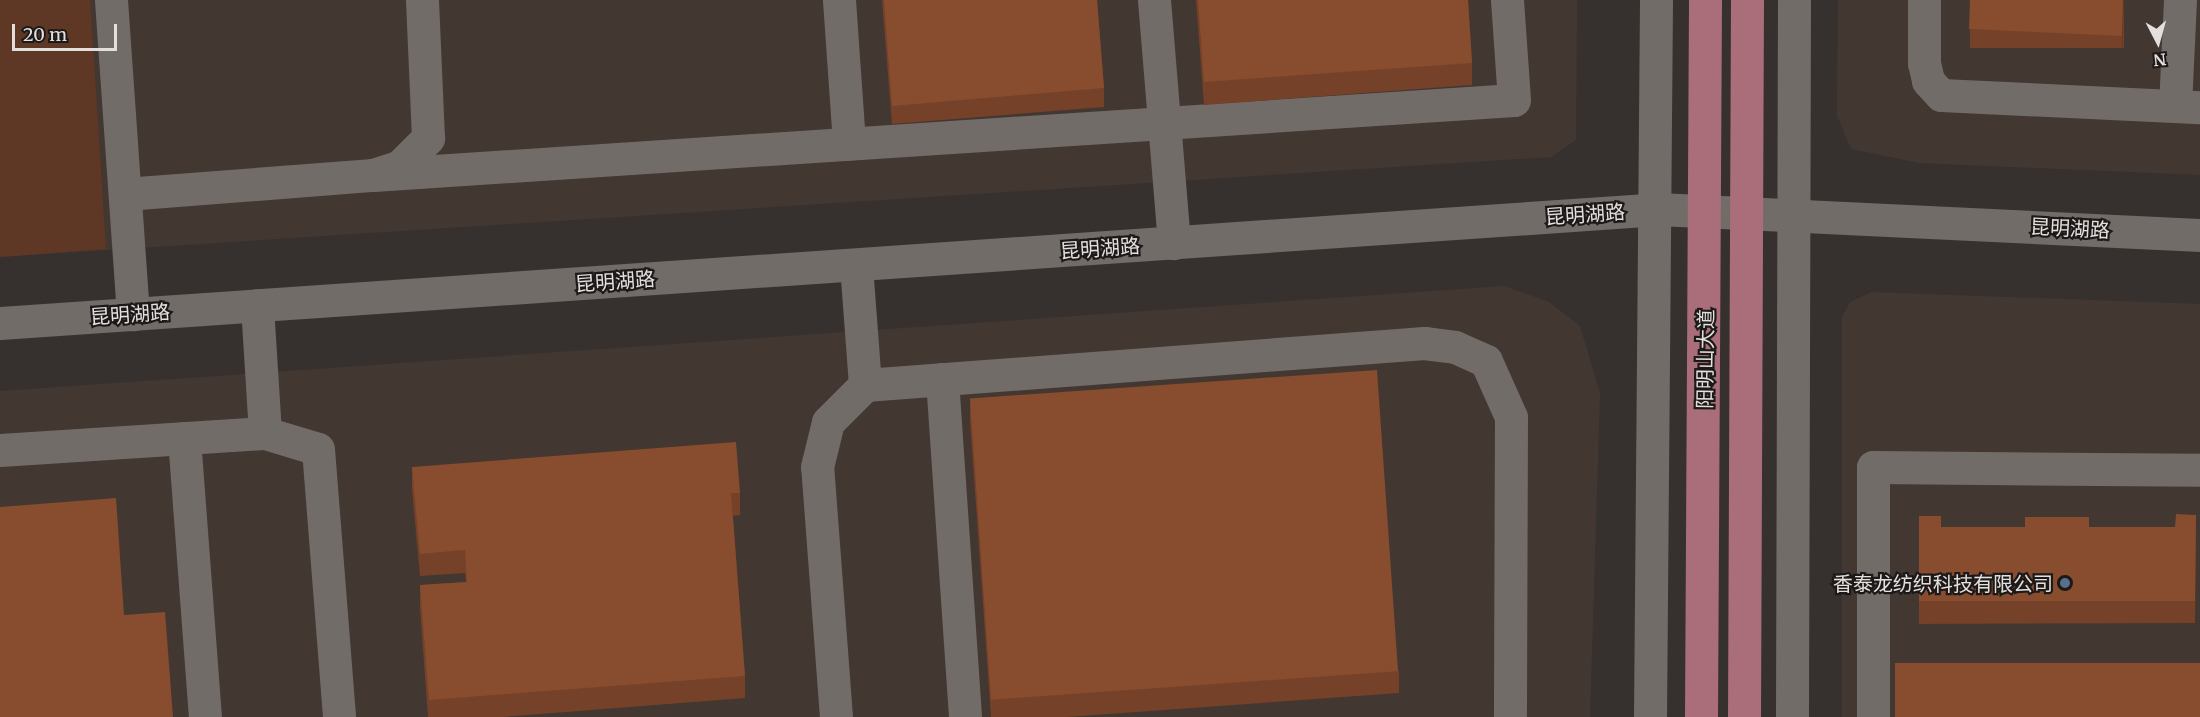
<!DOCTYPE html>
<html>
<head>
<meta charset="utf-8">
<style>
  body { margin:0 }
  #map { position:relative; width:2200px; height:717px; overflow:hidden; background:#36312e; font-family:Merriweather,"Noto Sans SC",serif }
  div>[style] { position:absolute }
  .built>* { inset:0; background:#433732 }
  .green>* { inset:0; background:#5f3725 }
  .minor>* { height:33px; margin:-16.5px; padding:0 16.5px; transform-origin:16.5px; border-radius:16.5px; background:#726c69 }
  .major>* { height:33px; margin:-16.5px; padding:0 16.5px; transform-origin:16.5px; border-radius:16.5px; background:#a96e7a }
  .wall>* { inset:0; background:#754128; transform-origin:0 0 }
  .shaded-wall>* { inset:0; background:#5f3520 }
  .building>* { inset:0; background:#884c2e; transform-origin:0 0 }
  .dots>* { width:16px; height:16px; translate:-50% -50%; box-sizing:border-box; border:3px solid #1c1918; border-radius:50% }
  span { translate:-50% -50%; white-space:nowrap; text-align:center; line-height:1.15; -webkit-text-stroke:4.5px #1c1918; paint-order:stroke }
  .street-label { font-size:20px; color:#e2dfdd }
  .poi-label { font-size:20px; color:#e2dfdd }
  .right { translate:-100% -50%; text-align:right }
  .north { position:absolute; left:2128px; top:12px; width:60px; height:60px; -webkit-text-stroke:4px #1c1918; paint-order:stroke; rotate:174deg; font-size:16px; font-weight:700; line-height:24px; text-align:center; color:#e2dfdd }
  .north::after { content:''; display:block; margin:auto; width:21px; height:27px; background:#e2dfdd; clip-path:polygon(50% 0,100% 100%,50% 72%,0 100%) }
  .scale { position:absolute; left:12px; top:24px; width:105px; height:27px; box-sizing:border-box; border:3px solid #e2dfdd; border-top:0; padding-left:8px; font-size:18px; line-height:21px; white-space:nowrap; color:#e2dfdd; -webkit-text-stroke:4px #1c1918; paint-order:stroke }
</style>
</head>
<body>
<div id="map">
  <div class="built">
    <div style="clip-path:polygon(0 0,1577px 0,1576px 140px,1551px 157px,0 257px)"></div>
    <div style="clip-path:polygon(1838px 0,2200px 0,2200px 175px,1919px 163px,1851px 149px,1837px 116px)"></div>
    <div style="clip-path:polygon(1504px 286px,1549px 302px,1580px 326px,1600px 393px,1590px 717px,0 717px,0 391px)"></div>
    <div style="clip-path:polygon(1872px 292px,2200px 304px,2200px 717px,1842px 717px,1842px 317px,1850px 302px)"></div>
  </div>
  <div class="green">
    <div style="clip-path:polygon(0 0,90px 0,106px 249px,0 257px)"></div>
  </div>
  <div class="minor">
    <div style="left:111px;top:0;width:315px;rotate:86deg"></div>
    <div style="left:839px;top:0;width:144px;rotate:86deg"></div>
    <div style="left:1154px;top:0;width:244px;rotate:85.3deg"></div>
    <div style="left:1924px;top:0;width:63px;rotate:90deg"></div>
    <div style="left:1924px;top:63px;width:18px;rotate:77deg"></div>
    <div style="left:1928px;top:81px;width:19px;rotate:47deg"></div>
    <div style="left:1941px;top:95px;width:259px;rotate:2.7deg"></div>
    <div style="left:2175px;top:106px;width:106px;rotate:-87.3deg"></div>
    <div style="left:373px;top:175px;width:1143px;rotate:-3.76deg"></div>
    <div style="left:1514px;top:100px;width:100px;rotate:-94deg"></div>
    <div style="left:125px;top:194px;width:249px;rotate:-4.4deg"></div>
    <div style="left:373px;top:175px;width:28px;rotate:-18deg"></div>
    <div style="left:400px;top:166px;width:40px;rotate:-45deg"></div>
    <div style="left:428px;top:138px;width:138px;rotate:-92.5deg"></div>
    <div style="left:856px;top:265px;width:120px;rotate:85.7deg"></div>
    <div style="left:865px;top:385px;width:561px;rotate:-4.3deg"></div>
    <div style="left:1424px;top:343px;width:31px;rotate:7deg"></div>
    <div style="left:1455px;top:347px;width:34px;rotate:24deg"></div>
    <div style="left:1486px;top:361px;width:61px;rotate:65.9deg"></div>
    <div style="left:1511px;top:417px;width:300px;rotate:90.2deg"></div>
    <div style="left:0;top:323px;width:1662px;rotate:-3.93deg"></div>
    <div style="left:1658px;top:209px;width:543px;rotate:2.75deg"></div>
    <div style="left:942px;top:379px;width:339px;rotate:86.1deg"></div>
    <div style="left:265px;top:433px;width:55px;rotate:16.8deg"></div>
    <div style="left:318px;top:449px;width:269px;rotate:85.5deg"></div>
    <div style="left:184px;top:438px;width:280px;rotate:85.7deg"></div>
    <div style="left:0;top:450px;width:266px;rotate:-3.7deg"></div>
    <div style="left:265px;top:433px;width:128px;rotate:-93.6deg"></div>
    <div style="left:836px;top:717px;width:251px;rotate:-94.3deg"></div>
    <div style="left:817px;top:467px;width:46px;rotate:-76.3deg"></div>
    <div style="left:828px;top:422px;width:52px;rotate:-45deg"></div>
    <div style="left:1650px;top:717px;width:717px;rotate:-89.52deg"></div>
    <div style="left:1792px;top:717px;width:717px;rotate:-89.84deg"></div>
    <div style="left:1873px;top:717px;width:250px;rotate:-90deg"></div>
    <div style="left:1873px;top:467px;width:327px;rotate:0.5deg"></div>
  </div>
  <div class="major">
    <div style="left:1701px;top:717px;width:717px;rotate:-89.68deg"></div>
    <div style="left:1744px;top:717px;width:717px;rotate:-89.76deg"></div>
  </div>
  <div class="wall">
    <div style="clip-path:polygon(882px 0,1097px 0,1104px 88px,1104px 107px,892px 124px)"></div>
    <div style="clip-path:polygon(1196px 0,1468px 0,1472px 63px,1472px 85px,1204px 105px)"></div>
    <div style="left:1970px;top:0;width:154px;height:48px"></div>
    <div style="clip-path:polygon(970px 399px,1399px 671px,1399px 693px,1067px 717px,991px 717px,970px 421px)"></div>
    <div style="clip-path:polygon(412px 467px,740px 493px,740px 515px,733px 516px,745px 676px,745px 698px,503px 717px,428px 717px,420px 608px,420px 585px,466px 582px,465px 573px,420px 576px,412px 489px)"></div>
    <div style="clip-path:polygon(2196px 515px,2195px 623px,1919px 624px,1919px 516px,1941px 527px,2175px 527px)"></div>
  </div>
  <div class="shaded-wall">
    <div style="clip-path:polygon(2123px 0,2124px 0,2122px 55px,2122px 36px)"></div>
  </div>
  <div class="building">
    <div style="clip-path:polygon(884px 0,1097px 0,1104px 88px,892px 106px)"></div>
    <div style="clip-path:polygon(1198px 0,1468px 0,1472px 63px,1204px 82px)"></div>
    <div style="clip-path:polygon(1970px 0,2123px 0,2122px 36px,1969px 29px)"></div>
    <div style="left:1377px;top:370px;width:302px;height:408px;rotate:86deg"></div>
    <div style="clip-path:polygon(736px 442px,740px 493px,731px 493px,745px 676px,429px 700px,420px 585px,467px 582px,465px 550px,420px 554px,412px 467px)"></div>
    <div style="clip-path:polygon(116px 498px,124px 615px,165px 612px,173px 717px,0 717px,0 507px)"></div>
    <div style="clip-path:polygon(2176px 514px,2196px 515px,2195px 601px,1919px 601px,1919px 516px,1941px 516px,1941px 527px,2025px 527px,2025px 517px,2089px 517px,2089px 527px,2175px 527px)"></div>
    <div style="left:1895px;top:663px;width:305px;height:54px"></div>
  </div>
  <div class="dots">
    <div style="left:2065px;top:583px;background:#5c6f8a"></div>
  </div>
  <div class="street-label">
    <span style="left:1585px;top:214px;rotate:-4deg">昆明湖路</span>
    <span style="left:2070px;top:228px;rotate:3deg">昆明湖路</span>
    <span style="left:1100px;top:248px;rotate:-4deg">昆明湖路</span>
    <span style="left:615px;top:281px;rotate:-4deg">昆明湖路</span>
    <span style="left:130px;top:314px;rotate:-4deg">昆明湖路</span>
    <span style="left:1705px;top:359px;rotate:-89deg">阳明山大道</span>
  </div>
  <div class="poi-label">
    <span class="right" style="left:2053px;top:583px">香泰龙纺织科技有限公司</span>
  </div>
  <div class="north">N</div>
  <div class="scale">20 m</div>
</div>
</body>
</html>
